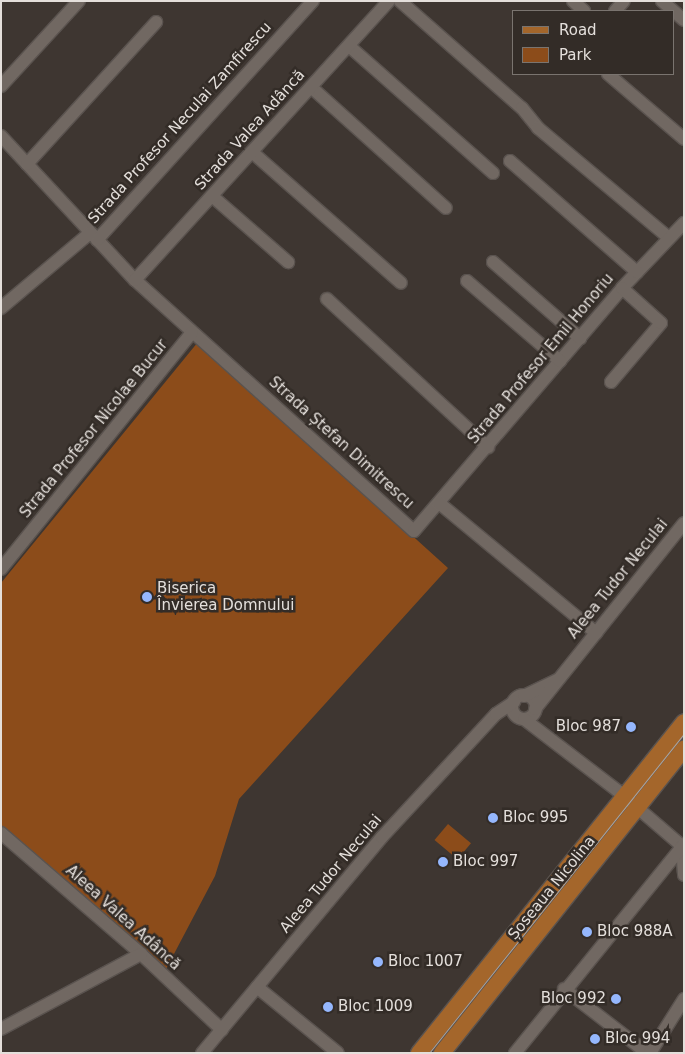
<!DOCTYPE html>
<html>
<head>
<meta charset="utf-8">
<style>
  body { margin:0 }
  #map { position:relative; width:685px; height:1054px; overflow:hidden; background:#3e3631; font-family:"DejaVu Sans",sans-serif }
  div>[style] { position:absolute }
  .green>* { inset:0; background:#8c4c1a; transform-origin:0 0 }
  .roads { filter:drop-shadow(1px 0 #5a534f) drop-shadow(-1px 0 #5a534f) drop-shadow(0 1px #5a534f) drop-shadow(0 -1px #5a534f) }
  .minor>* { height:12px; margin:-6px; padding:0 6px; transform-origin:6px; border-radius:6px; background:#716862 }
  .minor>.ring { margin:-6px; padding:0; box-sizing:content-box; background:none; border:12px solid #716862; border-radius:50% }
  .major>* { height:16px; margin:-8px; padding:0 8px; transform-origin:8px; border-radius:8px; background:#a4662b }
  .tram>* { height:1px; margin:-0.5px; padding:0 0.5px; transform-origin:0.5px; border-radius:0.5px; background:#aba5a1 }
  .dots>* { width:14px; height:14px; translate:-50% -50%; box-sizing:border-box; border:2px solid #332c27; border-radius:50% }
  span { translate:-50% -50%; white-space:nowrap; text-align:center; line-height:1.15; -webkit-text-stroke:5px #332c27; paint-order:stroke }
  .street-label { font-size:15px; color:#e4dfdb }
  .poi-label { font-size:15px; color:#e4dfdb }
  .left { translate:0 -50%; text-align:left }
  .right { translate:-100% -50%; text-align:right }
  .frame { position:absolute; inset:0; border:2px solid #e4dfdb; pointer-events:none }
  .legend { position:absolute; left:512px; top:10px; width:162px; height:65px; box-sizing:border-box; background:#332c27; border:1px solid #7a746f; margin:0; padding:6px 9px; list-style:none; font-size:15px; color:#e4dfdb }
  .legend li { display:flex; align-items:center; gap:10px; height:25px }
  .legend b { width:25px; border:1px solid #7a746f }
</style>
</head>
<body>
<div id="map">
  <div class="green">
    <div style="clip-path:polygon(198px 342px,448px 568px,239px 799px,215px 876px,165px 971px,1px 826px,1px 583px)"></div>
    <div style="left:448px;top:824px;width:30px;height:21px;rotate:40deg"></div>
  </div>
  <div class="roads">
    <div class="minor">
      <div style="left:400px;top:1px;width:162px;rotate:41.3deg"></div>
      <div style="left:522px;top:108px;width:26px;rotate:51deg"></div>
      <div style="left:538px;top:128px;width:171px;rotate:40deg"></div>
      <div style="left:573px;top:1px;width:15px;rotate:42deg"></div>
      <div style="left:662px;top:1px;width:29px;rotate:41deg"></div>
      <div style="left:615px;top:11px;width:13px;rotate:-48deg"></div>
      <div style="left:349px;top:46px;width:192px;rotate:41.4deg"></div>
      <div style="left:608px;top:74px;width:100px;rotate:40.5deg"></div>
      <div style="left:1px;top:86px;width:115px;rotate:-47.5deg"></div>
      <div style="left:311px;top:87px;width:181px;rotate:41.9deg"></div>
      <div style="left:1px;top:136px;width:197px;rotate:47.1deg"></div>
      <div style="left:135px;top:280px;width:375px;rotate:42deg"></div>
      <div style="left:414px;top:531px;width:320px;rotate:-49.4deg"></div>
      <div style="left:622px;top:288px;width:90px;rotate:-46.4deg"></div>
      <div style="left:252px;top:152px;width:198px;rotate:41.3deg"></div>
      <div style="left:510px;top:161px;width:169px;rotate:41.2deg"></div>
      <div style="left:27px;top:164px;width:192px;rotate:-47.7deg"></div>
      <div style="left:212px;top:196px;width:101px;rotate:41deg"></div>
      <div style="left:97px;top:240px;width:322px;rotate:-47.9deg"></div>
      <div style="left:493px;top:262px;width:116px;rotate:41.1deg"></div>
      <div style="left:135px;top:280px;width:377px;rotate:-47.7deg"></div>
      <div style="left:467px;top:281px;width:123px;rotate:40.7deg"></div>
      <div style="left:327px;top:299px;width:219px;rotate:42.6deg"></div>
      <div style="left:1px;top:308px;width:116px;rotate:-40.1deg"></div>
      <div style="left:611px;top:382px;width:77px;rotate:-49.7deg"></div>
      <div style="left:661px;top:323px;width:52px;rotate:-138.1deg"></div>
      <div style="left:439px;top:503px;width:204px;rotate:39.6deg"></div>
      <div style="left:1px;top:569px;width:304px;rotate:-51.1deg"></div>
      <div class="ring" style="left:512px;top:695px;width:12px;height:12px"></div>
      <div style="left:524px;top:696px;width:37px;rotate:-26deg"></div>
      <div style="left:535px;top:709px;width:238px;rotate:-51.3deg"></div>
      <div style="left:524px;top:719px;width:118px;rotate:37.5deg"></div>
      <div style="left:618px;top:791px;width:84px;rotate:40.7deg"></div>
      <div style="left:682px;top:846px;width:29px;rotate:86deg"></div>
      <div style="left:1px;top:833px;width:185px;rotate:40.8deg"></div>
      <div style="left:141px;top:954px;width:111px;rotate:43.2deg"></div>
      <div style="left:257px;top:987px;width:104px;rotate:39.2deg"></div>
      <div style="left:564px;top:989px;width:105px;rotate:37.6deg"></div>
      <div style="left:1px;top:1029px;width:159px;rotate:-28.2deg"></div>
      <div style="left:202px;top:1053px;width:281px;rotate:-50.2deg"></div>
      <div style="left:382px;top:837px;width:168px;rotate:-47.2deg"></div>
      <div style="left:496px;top:714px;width:22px;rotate:-34deg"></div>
      <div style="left:515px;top:1053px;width:269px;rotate:-51deg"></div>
      <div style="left:650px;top:1053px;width:64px;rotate:-57.8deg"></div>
    </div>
    <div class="major">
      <div style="left:419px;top:1053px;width:424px;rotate:-51.3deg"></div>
      <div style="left:442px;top:1053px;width:389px;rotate:-51.5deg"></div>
    </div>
  </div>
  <div class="tram">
    <div style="left:429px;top:1053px;width:409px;rotate:-51.4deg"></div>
  </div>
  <div class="dots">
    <div style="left:147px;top:597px;background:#95b7fd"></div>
    <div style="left:631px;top:727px;background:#95b7fd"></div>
    <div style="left:493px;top:818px;background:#95b7fd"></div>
    <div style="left:443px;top:862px;background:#95b7fd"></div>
    <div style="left:587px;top:932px;background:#95b7fd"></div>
    <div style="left:378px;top:962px;background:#95b7fd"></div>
    <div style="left:616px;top:999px;background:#95b7fd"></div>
    <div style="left:328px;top:1007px;background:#95b7fd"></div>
    <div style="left:595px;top:1039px;background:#95b7fd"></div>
  </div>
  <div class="street-label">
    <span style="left:180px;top:123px;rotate:-48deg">Strada Profesor Neculai Zamfirescu</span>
    <span style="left:250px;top:130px;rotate:-48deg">Strada Valea Adâncă</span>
    <span style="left:541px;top:359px;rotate:-50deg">Strada Profesor Emil Honoriu</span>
    <span style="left:94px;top:429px;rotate:-51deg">Strada Profesor Nicolae Bucur</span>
    <span style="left:341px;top:443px;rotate:42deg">Strada Ștefan Dimitrescu</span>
    <span style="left:618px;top:579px;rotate:-51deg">Aleea Tudor Neculai</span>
    <span style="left:331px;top:874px;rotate:-50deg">Aleea Tudor Neculai</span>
    <span style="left:552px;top:888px;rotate:-51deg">Șoseaua Nicolina</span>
    <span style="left:123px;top:918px;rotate:42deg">Aleea Valea Adâncă</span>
  </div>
  <div class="poi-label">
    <span class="left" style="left:157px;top:597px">Biserica<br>Învierea Domnului</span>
    <span class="right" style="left:621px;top:727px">Bloc 987</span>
    <span class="left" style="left:503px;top:818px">Bloc 995</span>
    <span class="left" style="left:453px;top:862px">Bloc 997</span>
    <span class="left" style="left:597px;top:932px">Bloc 988A</span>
    <span class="left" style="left:388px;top:962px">Bloc 1007</span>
    <span class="right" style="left:606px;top:999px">Bloc 992</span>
    <span class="left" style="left:338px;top:1007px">Bloc 1009</span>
    <span class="left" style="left:605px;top:1039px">Bloc 994</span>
  </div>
  <div class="frame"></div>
  <ul class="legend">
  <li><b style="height:6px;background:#a4662b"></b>Road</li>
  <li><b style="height:14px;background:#8c4c1a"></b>Park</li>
  </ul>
</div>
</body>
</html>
